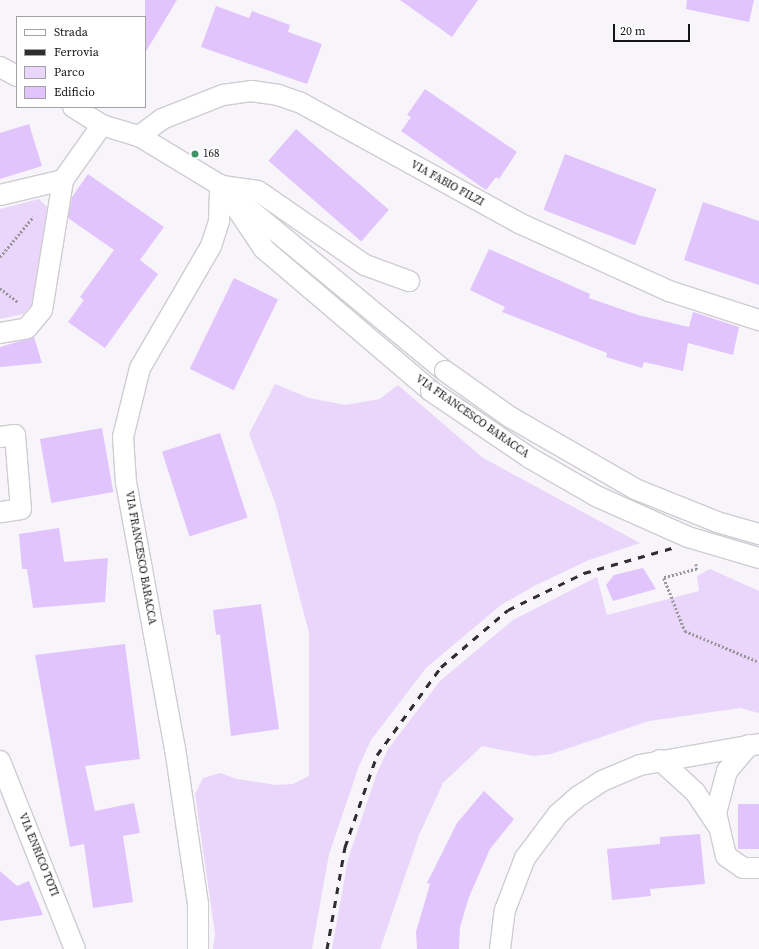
<!DOCTYPE html>
<html>
<head>
<meta charset="utf-8">
<style>
  body { margin:0 }
  #map { position:relative; width:759px; height:949px; overflow:hidden; background:#f7f4fa; font-family:"Source Serif 4",serif }
  div>[style] { position:absolute }
  .green>* { inset:0; background:#e9d6fa }
  .building>* { inset:0; background:#e2c4fd; transform-origin:0 0 }
  .path>* { height:2.5px; margin-top:-1.25px; transform-origin:0; background:repeating-linear-gradient(90deg,#99979b 0 2px,transparent 0 4px) }
  .roads { filter:drop-shadow(1px 0 #cfccd2) drop-shadow(-1px 0 #cfccd2) drop-shadow(0 1px #cfccd2) drop-shadow(0 -1px #cfccd2) }
  .street>* { height:20px; margin:-10px; padding:0 10px; transform-origin:10px; border-radius:10px; background:#fff }
  .rail>* { height:3px; margin-top:-1.5px; transform-origin:0; background:repeating-linear-gradient(90deg,#2f2d30 0 7px,transparent 0 14px) }
  .bridges { filter:drop-shadow(1px 0 #cfccd2) drop-shadow(-1px 0 #cfccd2) drop-shadow(0 1px #cfccd2) drop-shadow(0 -1px #cfccd2) }
  .street-bridge>* { height:20px; margin:-10px; padding:0 10px; transform-origin:10px; border-radius:10px; background:#fff }
  .dots>* { width:11px; height:11px; translate:-50% -50%; box-sizing:border-box; border:2px solid #fff; border-radius:50% }
  span { translate:-50% -50%; white-space:nowrap; text-align:center; line-height:1.15; -webkit-text-stroke:4px #fff; paint-order:stroke }
  .poi-label { font-size:11px; color:#141315 }
  .left { translate:0 -50%; text-align:left }
  .street-label { font-size:11px; color:#141315 }
  .legend { position:absolute; left:16px; top:16px; width:130px; height:92px; box-sizing:border-box; background:#fff; border:1px solid #a1a1a1; margin:0; padding:5px 7px; list-style:none; font-size:12px; color:#141315 }
  .legend li { display:flex; align-items:center; gap:8px; height:20px }
  .legend b { width:20px; border:1px solid #a1a1a1 }
  .scale { position:absolute; left:613px; top:24px; width:77px; height:18px; box-sizing:border-box; border:2px solid #141315; border-top:0; padding-left:5px; font-size:12px; line-height:14px; white-space:nowrap; color:#141315; -webkit-text-stroke:3px #fff; paint-order:stroke }
</style>
</head>
<body>
<div id="map">
  <div class="green">
    <div style="clip-path:polygon(39px 199px,50px 210px,34px 303px,23px 314px,0 319px,0 209px)"></div>
    <div style="clip-path:polygon(275px 384px,309px 398px,345px 405px,380px 399px,398px 385px,483px 458px,640px 543px,589px 560px,534px 586px,501px 605px,426px 668px,371px 740px,359px 766px,329px 854px,312px 949px,213px 949px,215px 934px,195px 794px,203px 778px,220px 773px,237px 779px,276px 785px,293px 784px,309px 776px,309px 633px,275px 502px,249px 434px)"></div>
    <div style="clip-path:polygon(710px 569px,759px 591px,759px 713px,740px 708px,649px 721px,551px 754px,534px 756px,482px 746px,443px 783px,419px 835px,380px 949px,332px 949px,348px 859px,377px 773px,388px 749px,440px 681px,513px 620px,597px 577px,607px 615px,699px 591px,697px 576px)"></div>
  </div>
  <div class="building">
    <div style="clip-path:polygon(145px 0,177px 0,145px 53px)"></div>
    <div style="clip-path:polygon(400px 0,478px 0,452px 37px)"></div>
    <div style="clip-path:polygon(687px 0,754px 0,749px 22px,686px 9px)"></div>
    <div style="clip-path:polygon(216px 6px,249px 18px,252px 11px,290px 25px,288px 32px,322px 44px,307px 84px,201px 47px)"></div>
    <div style="clip-path:polygon(425px 89px,517px 152px,499px 179px,496px 177px,486px 190px,401px 131px,411px 117px,407px 115px)"></div>
    <div style="clip-path:polygon(29px 124px,42px 166px,0 179px,0 133px)"></div>
    <div style="left:296px;top:129px;width:123px;height:42px;rotate:41deg"></div>
    <div style="left:565px;top:154px;width:98px;height:60px;rotate:21deg"></div>
    <div style="clip-path:polygon(88px 174px,164px 227px,140px 260px,158px 274px,105px 348px,68px 322px,84px 300px,80px 297px,114px 250px,68px 218px,72px 197px)"></div>
    <div style="clip-path:polygon(703px 202px,759px 221px,759px 285px,684px 260px)"></div>
    <div style="clip-path:polygon(489px 249px,590px 294px,589px 298px,638px 315px,689px 327px,693px 312px,739px 327px,733px 355px,688px 343px,683px 371px,644px 362px,642px 368px,606px 357px,607px 353px,502px 312px,505px 307px,470px 290px)"></div>
    <div style="left:234px;top:278px;width:49px;height:101px;rotate:26deg"></div>
    <div style="clip-path:polygon(34px 337px,42px 363px,0 367px,0 347px)"></div>
    <div style="left:102px;top:428px;width:65px;height:63px;rotate:80deg"></div>
    <div style="left:220px;top:433px;width:89px;height:61px;rotate:72deg"></div>
    <div style="clip-path:polygon(59px 528px,64px 562px,108px 558px,105px 602px,33px 608px,27px 569px,22px 569px,19px 534px)"></div>
    <div style="clip-path:polygon(643px 568px,656px 589px,613px 601px,606px 585px,614px 575px)"></div>
    <div style="clip-path:polygon(261px 604px,279px 729px,231px 736px,220px 634px,216px 635px,213px 610px)"></div>
    <div style="clip-path:polygon(125px 644px,140px 759px,85px 766px,95px 811px,134px 803px,140px 833px,123px 836px,133px 902px,93px 908px,84px 844px,70px 847px,35px 655px)"></div>
    <div style="clip-path:polygon(484px 791px,514px 819px,490px 849px,469px 897px,460px 927px,459px 949px,417px 949px,416px 932px,430px 884px,427px 883px,457px 823px)"></div>
    <div style="left:738px;top:804px;width:21px;height:45px"></div>
    <div style="clip-path:polygon(700px 834px,705px 884px,650px 889px,651px 896px,612px 900px,607px 849px,660px 844px,660px 837px)"></div>
    <div style="clip-path:polygon(0 871px,17px 886px,29px 881px,43px 915px,0 921px)"></div>
  </div>
  <div class="path">
    <div style="left:0;top:257px;width:52px;rotate:-50.5deg"></div>
    <div style="left:0;top:288px;width:23px;rotate:38deg"></div>
    <div style="left:696px;top:564px;width:5px;rotate:79deg"></div>
    <div style="left:697px;top:569px;width:34px;rotate:165deg"></div>
    <div style="left:664px;top:578px;width:57px;rotate:68.4deg"></div>
    <div style="left:685px;top:631px;width:80px;rotate:22.7deg"></div>
  </div>
  <div class="roads">
    <div class="street">
      <div style="left:0;top:67px;width:19px;rotate:28deg"></div>
      <div style="left:73px;top:107px;width:34px;rotate:32deg"></div>
      <div style="left:102px;top:125px;width:39px;rotate:17deg"></div>
      <div style="left:139px;top:136px;width:95px;rotate:31.2deg"></div>
      <div style="left:220px;top:185px;width:292px;rotate:39.6deg"></div>
      <div style="left:139px;top:136px;width:29px;rotate:-36deg"></div>
      <div style="left:162px;top:119px;width:66px;rotate:-21.5deg"></div>
      <div style="left:223px;top:95px;width:28px;rotate:-8deg"></div>
      <div style="left:251px;top:91px;width:27px;rotate:8deg"></div>
      <div style="left:278px;top:95px;width:24px;rotate:19deg"></div>
      <div style="left:301px;top:103px;width:249px;rotate:28.8deg"></div>
      <div style="left:519px;top:223px;width:165px;rotate:24.4deg"></div>
      <div style="left:669px;top:291px;width:95px;rotate:17.9deg"></div>
      <div style="left:222px;top:186px;width:36px;rotate:8deg"></div>
      <div style="left:258px;top:191px;width:130px;rotate:34.7deg"></div>
      <div style="left:365px;top:265px;width:47px;rotate:20deg"></div>
      <div style="left:0;top:195px;width:65px;rotate:-13.4deg"></div>
      <div style="left:233px;top:203px;width:55px;rotate:56deg"></div>
      <div style="left:264px;top:249px;width:219px;rotate:40.4deg"></div>
      <div style="left:0;top:333px;width:27px;rotate:-10deg"></div>
      <div style="left:27px;top:328px;width:23px;rotate:-50deg"></div>
      <div style="left:42px;top:310px;width:132px;rotate:-80.8deg"></div>
      <div style="left:63px;top:180px;width:67px;rotate:-54.7deg"></div>
      <div style="left:0;top:437px;width:15px;rotate:-8deg"></div>
      <div style="left:15px;top:435px;width:74px;rotate:85.4deg"></div>
      <div style="left:21px;top:509px;width:20px;rotate:171deg"></div>
      <div style="left:749px;top:745px;width:34px;rotate:130deg"></div>
      <div style="left:727px;top:771px;width:43px;rotate:104.7deg"></div>
      <div style="left:716px;top:813px;width:44px;rotate:76.9deg"></div>
      <div style="left:726px;top:856px;width:21px;rotate:35deg"></div>
      <div style="left:743px;top:868px;width:16px"></div>
      <div style="left:660px;top:760px;width:47px;rotate:42.4deg"></div>
      <div style="left:695px;top:792px;width:41px;rotate:55.9deg"></div>
      <div style="left:0;top:761px;width:202px;rotate:68.3deg"></div>
      <div style="left:198px;top:949px;width:45px;rotate:-90deg"></div>
      <div style="left:198px;top:904px;width:157px;rotate:-98.4deg"></div>
      <div style="left:175px;top:749px;width:270px;rotate:-100.4deg"></div>
      <div style="left:126px;top:483px;width:46px;rotate:-93.7deg"></div>
      <div style="left:123px;top:437px;width:71px;rotate:-76.2deg"></div>
      <div style="left:140px;top:368px;width:141px;rotate:-59.8deg"></div>
      <div style="left:211px;top:246px;width:26px;rotate:-72deg"></div>
      <div style="left:219px;top:221px;width:36px;rotate:-88deg"></div>
      <div style="left:500px;top:949px;width:39px;rotate:-83deg"></div>
      <div style="left:505px;top:910px;width:56px;rotate:-69deg"></div>
      <div style="left:525px;top:858px;width:55px;rotate:-53.1deg"></div>
      <div style="left:558px;top:814px;width:28px;rotate:-41deg"></div>
      <div style="left:579px;top:796px;width:27px;rotate:-33deg"></div>
      <div style="left:602px;top:781px;width:41px;rotate:-22.8deg"></div>
      <div style="left:640px;top:765px;width:121px;rotate:-10deg"></div>
    </div>
  </div>
  <div class="rail">
    <div style="left:327px;top:949px;width:104px;rotate:-80deg"></div>
    <div style="left:345px;top:847px;width:97px;rotate:-70.8deg"></div>
    <div style="left:377px;top:755px;width:109px;rotate:-54deg"></div>
    <div style="left:441px;top:667px;width:88px;rotate:-40.4deg"></div>
    <div style="left:508px;top:610px;width:85px;rotate:-26deg"></div>
    <div style="left:584px;top:573px;width:95px;rotate:-15.9deg"></div>
  </div>
  <div class="bridges">
    <div class="street-bridge">
      <div style="left:445px;top:371px;width:80px;rotate:35.3deg"></div>
      <div style="left:510px;top:417px;width:144px;rotate:29.9deg"></div>
      <div style="left:635px;top:489px;width:88px;rotate:21.9deg"></div>
      <div style="left:717px;top:522px;width:44px;rotate:15.9deg"></div>
      <div style="left:431px;top:391px;width:120px;rotate:34.1deg"></div>
      <div style="left:530px;top:458px;width:76px;rotate:29.9deg"></div>
      <div style="left:596px;top:496px;width:101px;rotate:24deg"></div>
      <div style="left:688px;top:537px;width:74px;rotate:16.5deg"></div>
    </div>
  </div>
  <div class="dots">
    <div style="left:195px;top:154px;background:#3d9366"></div>
  </div>
  <div class="poi-label">
    <span class="left" style="left:203px;top:154px">168</span>
  </div>
  <div class="street-label">
    <span style="left:447px;top:184px;rotate:29deg">VIA FABIO FILZI</span>
    <span style="left:472px;top:417px;rotate:35deg">VIA FRANCESCO BARACCA</span>
    <span style="left:140px;top:558px;rotate:80deg">VIA FRANCESCO BARACCA</span>
    <span style="left:38px;top:855px;rotate:68deg">VIA ENRICO TOTI</span>
  </div>
  <ul class="legend">
  <li><b style="height:5px;background:#fff"></b>Strada</li>
  <li><b style="height:5px;background:#2f2d30"></b>Ferrovia</li>
  <li><b style="height:11px;background:#e9d6fa"></b>Parco</li>
  <li><b style="height:11px;background:#e2c4fd"></b>Edificio</li>
  </ul>
  <div class="scale">20 m</div>
</div>
</body>
</html>
